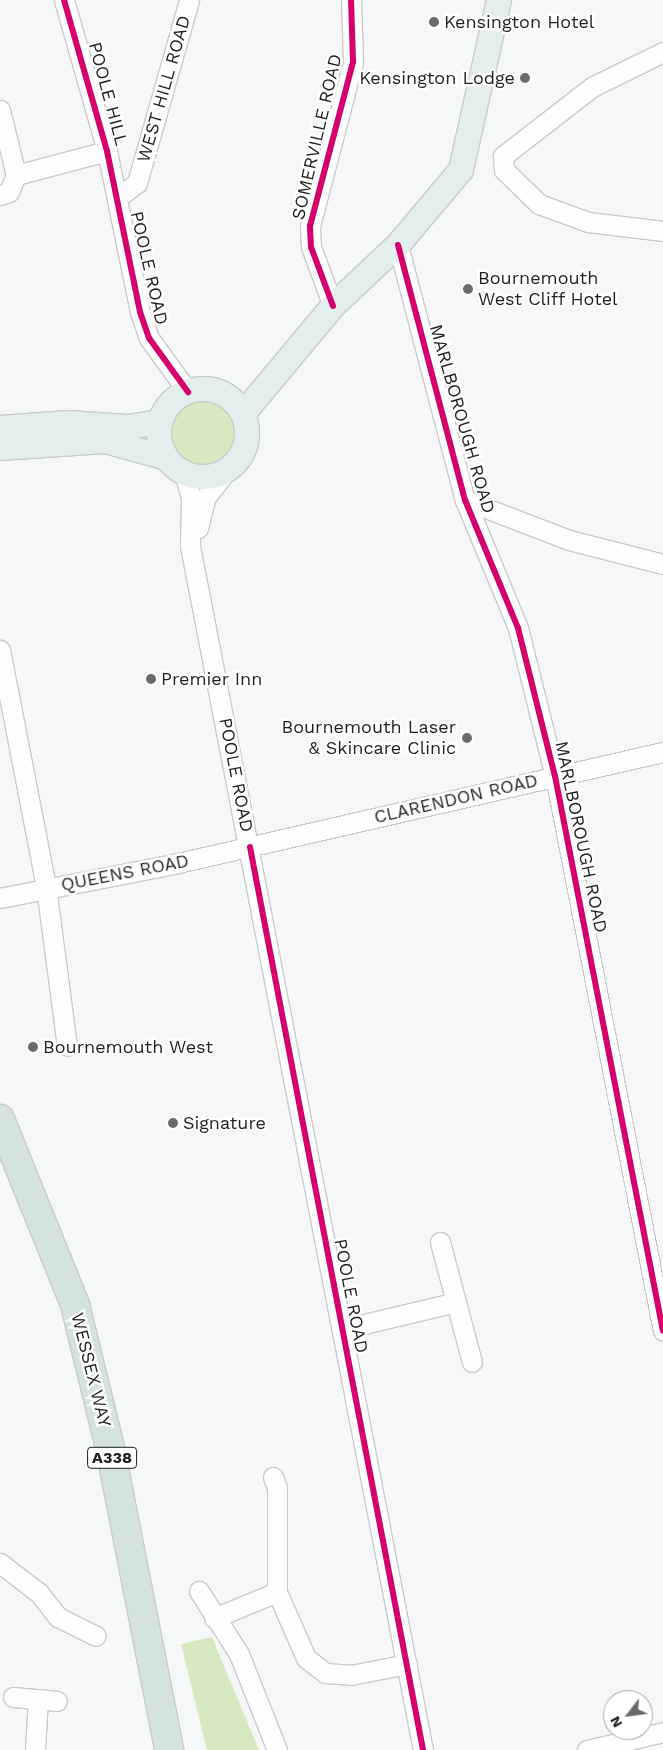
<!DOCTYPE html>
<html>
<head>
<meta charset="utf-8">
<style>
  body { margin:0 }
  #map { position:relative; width:663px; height:1750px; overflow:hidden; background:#f6f7f9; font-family:"Work Sans",sans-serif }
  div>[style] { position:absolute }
  .green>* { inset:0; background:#d6e9c1 }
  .round { border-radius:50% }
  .roads { filter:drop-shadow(1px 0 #c9cacb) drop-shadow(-1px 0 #c9cacb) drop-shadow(0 1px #c9cacb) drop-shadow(0 -1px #c9cacb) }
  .minor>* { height:19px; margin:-9.5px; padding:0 9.5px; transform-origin:9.5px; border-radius:9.5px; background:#fefefe }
  .major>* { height:24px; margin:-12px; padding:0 12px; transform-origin:12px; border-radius:12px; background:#e4eeec }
  .major>.ring { margin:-12px; padding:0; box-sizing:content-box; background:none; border:24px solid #e4eeec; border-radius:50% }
  .highway>* { height:28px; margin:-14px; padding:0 14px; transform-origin:14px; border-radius:14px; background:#d4e2e0 }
  .cycleway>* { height:6px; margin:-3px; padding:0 3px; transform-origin:3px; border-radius:3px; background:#d6006c }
  .dots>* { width:14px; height:14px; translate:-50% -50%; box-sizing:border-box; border:2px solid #fff; border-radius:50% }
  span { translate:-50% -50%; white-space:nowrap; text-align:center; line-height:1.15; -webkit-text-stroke:5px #fff; paint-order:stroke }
  .shield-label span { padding:1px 4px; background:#fff; border:1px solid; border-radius:4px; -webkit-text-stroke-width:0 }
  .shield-label { font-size:16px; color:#1f1f21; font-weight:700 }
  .poi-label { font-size:18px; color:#1f1f21 }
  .left { translate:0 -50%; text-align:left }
  .right { translate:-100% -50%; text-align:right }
  .street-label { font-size:18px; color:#1f1f21 }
  .north { position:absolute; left:603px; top:1690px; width:50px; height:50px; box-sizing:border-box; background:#fff; border:1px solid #a5a5a6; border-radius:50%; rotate:240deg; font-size:14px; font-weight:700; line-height:20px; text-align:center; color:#1f1f21 }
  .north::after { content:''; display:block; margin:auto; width:18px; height:22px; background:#6a6b6d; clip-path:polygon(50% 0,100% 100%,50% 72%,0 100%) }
</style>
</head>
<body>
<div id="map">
  <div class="green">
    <div class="round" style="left:168px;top:399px;width:68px;height:68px"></div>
    <div style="clip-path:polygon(212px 1637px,246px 1719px,259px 1750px,207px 1750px,181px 1644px)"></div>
  </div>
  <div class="roads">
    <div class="minor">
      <div style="left:64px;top:0;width:157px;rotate:74.1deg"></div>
      <div style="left:107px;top:151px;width:164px;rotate:78.4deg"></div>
      <div style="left:140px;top:312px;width:28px;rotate:71deg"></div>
      <div style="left:149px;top:338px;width:67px;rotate:54.2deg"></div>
      <div style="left:663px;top:52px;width:79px;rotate:153.8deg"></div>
      <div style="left:592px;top:87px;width:113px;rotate:142.2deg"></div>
      <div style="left:503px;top:156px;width:14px;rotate:86deg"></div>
      <div style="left:504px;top:170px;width:49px;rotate:44.2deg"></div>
      <div style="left:539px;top:204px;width:52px;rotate:20.2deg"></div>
      <div style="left:588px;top:222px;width:76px;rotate:6.8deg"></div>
      <div style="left:0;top:110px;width:67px;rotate:76.2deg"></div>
      <div style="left:16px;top:175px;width:94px;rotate:-14.8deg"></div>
      <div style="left:0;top:195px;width:9px;rotate:-18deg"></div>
      <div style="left:9px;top:192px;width:18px;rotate:-68deg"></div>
      <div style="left:117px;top:198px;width:25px;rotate:-37deg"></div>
      <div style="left:137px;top:183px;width:190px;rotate:-74.1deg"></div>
      <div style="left:398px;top:245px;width:264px;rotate:75.3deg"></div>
      <div style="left:465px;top:500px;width:139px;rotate:67.5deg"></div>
      <div style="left:518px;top:628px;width:153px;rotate:76deg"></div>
      <div style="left:555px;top:776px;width:565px;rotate:78.99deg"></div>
      <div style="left:333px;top:306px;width:63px;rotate:-110.4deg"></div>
      <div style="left:311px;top:247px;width:21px;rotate:-93deg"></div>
      <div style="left:310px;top:226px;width:170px;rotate:-75.3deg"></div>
      <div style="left:353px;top:62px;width:62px;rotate:-91.8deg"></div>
      <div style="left:184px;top:473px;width:26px;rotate:74deg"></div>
      <div style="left:191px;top:498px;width:48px;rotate:91.2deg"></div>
      <div style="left:190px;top:546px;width:1226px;rotate:79.05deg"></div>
      <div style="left:465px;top:500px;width:111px;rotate:21deg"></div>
      <div style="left:569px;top:540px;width:97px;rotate:14.3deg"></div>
      <div style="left:198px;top:528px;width:32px;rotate:-76deg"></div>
      <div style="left:206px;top:497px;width:36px;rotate:-52deg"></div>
      <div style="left:0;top:650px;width:241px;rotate:79deg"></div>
      <div style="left:46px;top:887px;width:160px;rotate:82.5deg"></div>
      <div style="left:0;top:898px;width:181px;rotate:-11.1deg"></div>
      <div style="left:178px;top:863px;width:498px;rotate:-12.9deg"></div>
      <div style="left:440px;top:1242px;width:124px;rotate:75.1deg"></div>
      <div style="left:343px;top:1329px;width:116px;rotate:-13.4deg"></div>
      <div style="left:273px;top:1477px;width:12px;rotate:70deg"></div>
      <div style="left:277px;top:1488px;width:104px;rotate:90deg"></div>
      <div style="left:277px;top:1592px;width:72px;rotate:66.3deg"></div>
      <div style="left:306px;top:1658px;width:24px;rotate:38deg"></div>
      <div style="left:325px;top:1673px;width:26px;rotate:4deg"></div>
      <div style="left:351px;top:1675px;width:57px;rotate:-11.1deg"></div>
      <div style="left:0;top:1563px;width:49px;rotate:37.6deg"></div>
      <div style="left:39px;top:1593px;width:31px;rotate:52deg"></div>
      <div style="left:58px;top:1617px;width:42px;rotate:26.6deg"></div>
      <div style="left:199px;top:1591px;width:75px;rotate:57.6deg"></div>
      <div style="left:239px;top:1654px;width:103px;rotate:68.4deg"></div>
      <div style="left:214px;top:1618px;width:68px;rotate:-22.4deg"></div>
      <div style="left:13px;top:1697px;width:25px;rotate:5deg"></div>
      <div style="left:38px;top:1699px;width:51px;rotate:93.4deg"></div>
      <div style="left:38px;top:1699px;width:19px;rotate:6deg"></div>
      <div style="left:587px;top:1750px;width:78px;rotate:-13.3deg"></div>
    </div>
    <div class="major">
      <div class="ring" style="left:159px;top:389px;width:64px;height:64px"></div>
      <div style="left:243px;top:414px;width:141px;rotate:-50.2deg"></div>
      <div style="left:333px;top:306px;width:89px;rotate:-43.2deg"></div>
      <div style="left:398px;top:245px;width:98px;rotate:-50deg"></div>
      <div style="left:461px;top:170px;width:174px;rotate:-77.4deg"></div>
      <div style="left:0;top:428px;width:68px;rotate:-4.2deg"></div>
      <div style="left:68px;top:423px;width:60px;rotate:3.8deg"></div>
      <div style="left:128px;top:427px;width:33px;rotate:-9deg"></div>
      <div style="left:0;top:448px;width:105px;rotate:-3.8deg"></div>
      <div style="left:105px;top:441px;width:64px;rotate:15.3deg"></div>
    </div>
    <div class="highway">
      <div style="left:0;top:1119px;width:201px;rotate:68deg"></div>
      <div style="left:75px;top:1305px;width:147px;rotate:76.2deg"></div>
      <div style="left:110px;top:1448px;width:308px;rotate:78.9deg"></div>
    </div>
  </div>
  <div class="cycleway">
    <div style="left:64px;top:0;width:157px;rotate:74.1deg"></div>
    <div style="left:107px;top:151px;width:164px;rotate:78.4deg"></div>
    <div style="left:140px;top:312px;width:28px;rotate:71deg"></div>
    <div style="left:149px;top:338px;width:67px;rotate:54.2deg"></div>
    <div style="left:398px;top:245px;width:264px;rotate:75.3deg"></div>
    <div style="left:465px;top:500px;width:139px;rotate:67.5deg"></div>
    <div style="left:518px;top:628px;width:153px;rotate:76deg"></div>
    <div style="left:555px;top:776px;width:565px;rotate:78.99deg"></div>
    <div style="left:333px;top:306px;width:63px;rotate:-110.4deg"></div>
    <div style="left:311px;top:247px;width:21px;rotate:-93deg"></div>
    <div style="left:310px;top:226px;width:170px;rotate:-75.3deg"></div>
    <div style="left:353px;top:62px;width:62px;rotate:-91.8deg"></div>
    <div style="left:250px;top:847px;width:919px;rotate:79.15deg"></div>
  </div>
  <div class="dots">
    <div style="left:434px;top:22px;background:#6a6b6d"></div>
    <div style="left:525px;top:78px;background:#6a6b6d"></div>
    <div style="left:468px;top:289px;background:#6a6b6d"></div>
    <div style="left:151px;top:679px;background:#6a6b6d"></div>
    <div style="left:467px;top:738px;background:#6a6b6d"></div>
    <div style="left:33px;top:1047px;background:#6a6b6d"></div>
    <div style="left:173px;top:1123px;background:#6a6b6d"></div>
  </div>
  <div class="shield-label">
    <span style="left:112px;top:1458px">A338</span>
  </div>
  <div class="poi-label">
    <span class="left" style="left:444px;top:22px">Kensington Hotel</span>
    <span class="right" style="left:515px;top:78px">Kensington Lodge</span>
    <span class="left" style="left:478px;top:289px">Bournemouth<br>West Cliff Hotel</span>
    <span class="left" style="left:161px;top:679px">Premier Inn</span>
    <span class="right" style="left:456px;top:738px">Bournemouth Laser<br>&amp; Skincare Clinic</span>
    <span class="left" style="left:43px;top:1047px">Bournemouth West</span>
    <span class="left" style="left:183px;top:1123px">Signature</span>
  </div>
  <div class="street-label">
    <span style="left:164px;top:89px;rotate:-74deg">WEST HILL ROAD</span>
    <span style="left:108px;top:94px;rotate:75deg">POOLE HILL</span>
    <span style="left:317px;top:137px;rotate:-77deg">SOMERVILLE ROAD</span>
    <span style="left:149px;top:268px;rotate:77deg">POOLE ROAD</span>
    <span style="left:462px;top:419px;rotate:74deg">MARLBOROUGH ROAD</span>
    <span style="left:236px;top:775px;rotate:79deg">POOLE ROAD</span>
    <span style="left:456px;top:799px;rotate:-13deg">CLARENDON ROAD</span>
    <span style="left:581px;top:837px;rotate:78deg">MARLBOROUGH ROAD</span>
    <span style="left:125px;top:873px;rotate:-11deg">QUEENS ROAD</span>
    <span style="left:351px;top:1296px;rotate:79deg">POOLE ROAD</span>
    <span style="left:91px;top:1370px;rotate:76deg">WESSEX WAY</span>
  </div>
  <div class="north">N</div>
</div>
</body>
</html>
